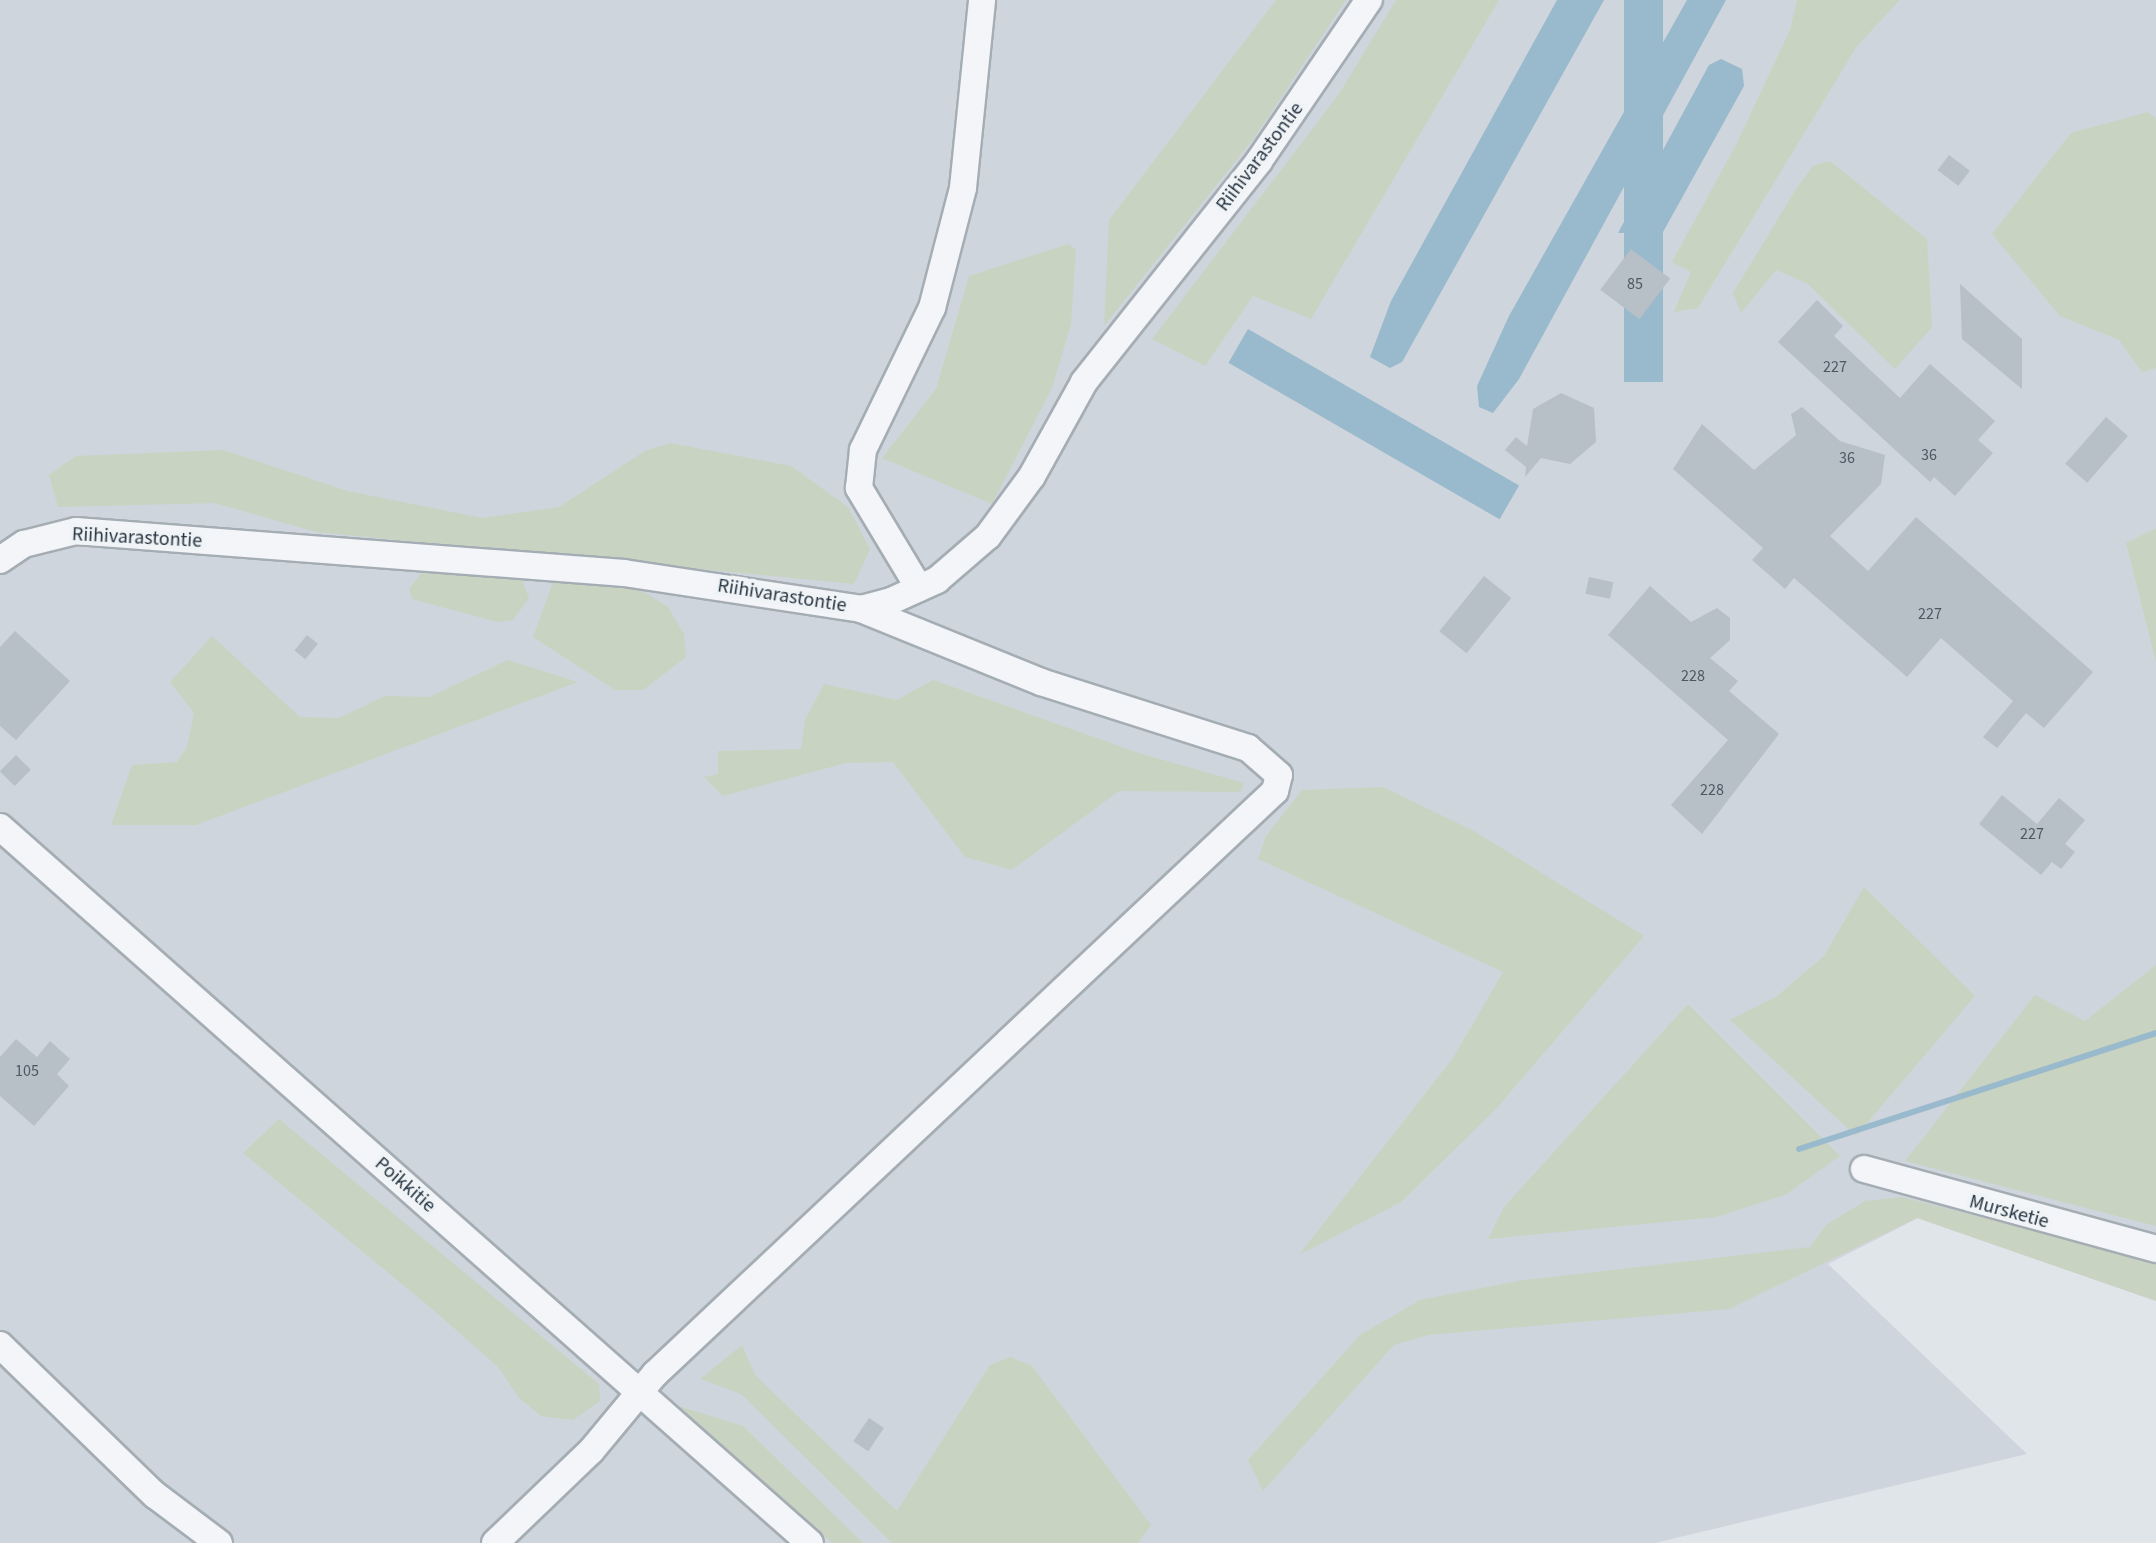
<!DOCTYPE html>
<html>
<head>
<meta charset="utf-8">
<style>
  body { margin:0 }
  #map { position:relative; width:2156px; height:1543px; overflow:hidden; background:#e0e5ea; font-family:"Source Sans 3",sans-serif }
  div>[style] { position:absolute }
  .built>* { inset:0; background:#ced5dc }
  .green>* { inset:0; background:#c8d4c1 }
  .water>* { inset:0; background:#99b9cc; transform-origin:0 0 }
  .stream>* { height:6px; margin:-3px; padding:0 3px; transform-origin:3px; border-radius:3px; background:#99b9cc }
  .building>* { inset:0; background:#b7bfc7; transform-origin:0 0 }
  .roads { filter:drop-shadow(2px 0 #a5adb4) drop-shadow(-2px 0 #a5adb4) drop-shadow(0 2px #a5adb4) drop-shadow(0 -2px #a5adb4) }
  .minor>* { height:26px; margin:-13px; padding:0 13px; transform-origin:13px; border-radius:13px; background:#f3f5f8 }
  span { translate:-50% -50%; white-space:nowrap; text-align:center; line-height:1.15; -webkit-text-stroke:8px #f0f4f7; paint-order:stroke }
  .number-label { font-size:16px; color:#4b5863 }
  .number-label span { -webkit-text-stroke-width:0 }
  .street-label { font-size:20px; color:#273542 }
</style>
</head>
<body>
<div id="map">
  <div class="built">
    <div style="clip-path:polygon(0 0,2156px 0,2156px 1301px,1918px 1218px,1828px 1264px,2027px 1454px,1655px 1543px,0 1543px)"></div>
  </div>
  <div class="green">
    <div style="clip-path:polygon(1276px 0,1346px 0,1254px 138px,1104px 326px,1109px 220px)"></div>
    <div style="clip-path:polygon(1396px 0,1499px 0,1311px 319px,1253px 296px,1205px 366px,1152px 339px,1339px 94px)"></div>
    <div style="clip-path:polygon(1797px 0,1900px 0,1857px 46px,1698px 308px,1674px 312px,1691px 272px,1672px 262px,1737px 143px,1790px 30px)"></div>
    <div style="clip-path:polygon(2148px 112px,2156px 119px,2156px 368px,2142px 372px,2119px 340px,2060px 316px,1992px 234px,2071px 133px)"></div>
    <div style="clip-path:polygon(1830px 161px,1927px 239px,1932px 327px,1895px 369px,1807px 283px,1776px 270px,1741px 313px,1733px 293px,1796px 189px,1813px 166px)"></div>
    <div style="clip-path:polygon(1068px 244px,1076px 249px,1071px 324px,1052px 388px,992px 504px,882px 458px,936px 389px,969px 276px)"></div>
    <div style="clip-path:polygon(670px 443px,791px 466px,848px 507px,870px 549px,854px 584px,316px 532px,215px 503px,58px 507px,49px 475px,76px 456px,223px 450px,348px 491px,482px 518px,559px 507px,645px 451px)"></div>
    <div style="clip-path:polygon(2156px 528px,2156px 662px,2126px 543px)"></div>
    <div style="clip-path:polygon(437px 572px,522px 580px,529px 598px,513px 620px,497px 622px,412px 599px,409px 589px,421px 574px)"></div>
    <div style="clip-path:polygon(554px 579px,627px 581px,668px 607px,684px 634px,686px 657px,643px 690px,615px 690px,533px 637px)"></div>
    <div style="clip-path:polygon(212px 636px,300px 717px,339px 718px,385px 696px,429px 697px,508px 660px,578px 682px,196px 825px,111px 825px,132px 765px,177px 762px,187px 747px,194px 713px,170px 682px)"></div>
    <div style="clip-path:polygon(933px 680px,1142px 754px,1244px 783px,1240px 792px,1119px 791px,1012px 870px,965px 857px,893px 762px,846px 763px,723px 796px,704px 777px,718px 774px,718px 751px,801px 749px,805px 720px,824px 684px,897px 700px)"></div>
    <div style="clip-path:polygon(1383px 787px,1474px 831px,1644px 936px,1495px 1110px,1401px 1202px,1299px 1255px,1453px 1058px,1503px 972px,1258px 859px,1266px 836px,1302px 790px)"></div>
    <div style="clip-path:polygon(1864px 887px,1975px 996px,1856px 1136px,1730px 1020px,1777px 996px,1824px 956px)"></div>
    <div style="clip-path:polygon(2156px 965px,2156px 1226px,1905px 1161px,2035px 995px,2085px 1021px)"></div>
    <div style="clip-path:polygon(1688px 1004px,1840px 1156px,1785px 1195px,1716px 1217px,1488px 1239px,1504px 1207px)"></div>
    <div style="clip-path:polygon(279px 1119px,599px 1384px,600px 1401px,573px 1420px,541px 1416px,519px 1398px,498px 1367px,431px 1308px,243px 1153px)"></div>
    <div style="clip-path:polygon(1902px 1197px,2156px 1261px,2156px 1301px,1917px 1218px,1729px 1309px,1428px 1335px,1394px 1345px,1263px 1491px,1248px 1460px,1360px 1335px,1420px 1300px,1518px 1281px,1810px 1247px,1826px 1225px,1865px 1201px)"></div>
    <div style="clip-path:polygon(742px 1345px,755px 1375px,897px 1511px,990px 1365px,1011px 1357px,1032px 1366px,1151px 1525px,1138px 1543px,892px 1543px,741px 1394px,700px 1379px)"></div>
    <div style="clip-path:polygon(678px 1406px,743px 1426px,863px 1543px,832px 1543px)"></div>
  </div>
  <div class="water">
    <div style="clip-path:polygon(1557px 0,1604px 0,1402px 362px,1390px 368px,1370px 357px,1391px 301px)"></div>
    <div style="left:1624px;top:0;width:39px;height:382px"></div>
    <div style="clip-path:polygon(1687px 0,1726px 0,1519px 379px,1493px 413px,1479px 407px,1477px 386px,1509px 316px)"></div>
    <div style="clip-path:polygon(1721px 59px,1742px 69px,1744px 86px,1663px 232px,1618px 233px,1709px 65px)"></div>
    <div style="left:1248px;top:329px;width:313px;height:39px;rotate:30deg"></div>
  </div>
  <div class="stream">
    <div style="left:1799px;top:1149px;width:375px;rotate:-18deg"></div>
  </div>
  <div class="building">
    <div style="left:1949px;top:155px;width:26px;height:19px;rotate:37deg"></div>
    <div style="left:1631px;top:249px;width:49px;height:51px;rotate:37deg"></div>
    <div style="clip-path:polygon(1960px 284px,2022px 339px,2022px 389px,1962px 339px)"></div>
    <div style="clip-path:polygon(1817px 300px,1843px 326px,1834px 336px,1900px 398px,1930px 364px,1995px 421px,1978px 440px,1993px 453px,1955px 496px,1934px 477px,1930px 482px,1778px 342px)"></div>
    <div style="clip-path:polygon(1561px 393px,1594px 408px,1596px 442px,1570px 464px,1541px 458px,1525px 477px,1526px 467px,1505px 450px,1516px 437px,1527px 446px,1533px 409px)"></div>
    <div style="clip-path:polygon(1802px 407px,1840px 441px,1885px 455px,1881px 484px,1830px 536px,1868px 571px,1916px 517px,2093px 672px,2044px 728px,2026px 713px,1997px 748px,1983px 737px,2013px 701px,1941px 638px,1907px 677px,1794px 578px,1785px 589px,1752px 560px,1763px 548px,1673px 469px,1702px 424px,1754px 470px,1796px 435px,1791px 414px)"></div>
    <div style="left:2106px;top:417px;width:29px;height:62px;rotate:41deg"></div>
    <div style="left:1484px;top:576px;width:35px;height:71px;rotate:39deg"></div>
    <div style="left:1589px;top:577px;width:25px;height:17px;rotate:12deg"></div>
    <div style="clip-path:polygon(1650px 586px,1691px 622px,1717px 608px,1730px 618px,1730px 640px,1710px 658px,1738px 681px,1729px 691px,1779px 734px,1702px 834px,1671px 805px,1728px 740px,1608px 635px)"></div>
    <div style="clip-path:polygon(15px 631px,70px 681px,16px 740px,0 726px,0 647px)"></div>
    <div style="left:307px;top:635px;width:14px;height:20px;rotate:39deg"></div>
    <div style="left:16px;top:755px;width:21px;height:23px;rotate:45deg"></div>
    <div style="clip-path:polygon(2002px 795px,2037px 824px,2059px 798px,2085px 820px,2065px 844px,2075px 852px,2061px 869px,2052px 862px,2041px 875px,1979px 824px)"></div>
    <div style="clip-path:polygon(16px 1039px,37px 1057px,50px 1041px,70px 1059px,57px 1074px,69px 1086px,34px 1126px,0 1096px,0 1057px)"></div>
    <div style="left:869px;top:1418px;width:18px;height:28px;rotate:34deg"></div>
  </div>
  <div class="roads">
    <div class="minor">
      <div style="left:0;top:560px;width:29px;rotate:-34deg"></div>
      <div style="left:24px;top:544px;width:54px;rotate:-14deg"></div>
      <div style="left:76px;top:531px;width:550px;rotate:4.38deg"></div>
      <div style="left:624px;top:573px;width:240px;rotate:8.6deg"></div>
      <div style="left:861px;top:609px;width:31px;rotate:-15deg"></div>
      <div style="left:891px;top:601px;width:51px;rotate:-24.5deg"></div>
      <div style="left:937px;top:580px;width:67px;rotate:-40.8deg"></div>
      <div style="left:988px;top:536px;width:74px;rotate:-53.7deg"></div>
      <div style="left:1032px;top:476px;width:107px;rotate:-61deg"></div>
      <div style="left:1084px;top:382px;width:282px;rotate:-51.6deg"></div>
      <div style="left:1259px;top:161px;width:195px;rotate:-55.7deg"></div>
      <div style="left:919px;top:588px;width:117px;rotate:-121deg"></div>
      <div style="left:859px;top:488px;width:38px;rotate:-84deg"></div>
      <div style="left:863px;top:450px;width:158px;rotate:-64.1deg"></div>
      <div style="left:932px;top:308px;width:124px;rotate:-75.5deg"></div>
      <div style="left:963px;top:188px;width:189px;rotate:-84.2deg"></div>
      <div style="left:0;top:827px;width:1081px;rotate:41.48deg"></div>
      <div style="left:1864px;top:1169px;width:303px;rotate:15.3deg"></div>
      <div style="left:0;top:1345px;width:216px;rotate:44.1deg"></div>
      <div style="left:155px;top:1495px;width:80px;rotate:36.9deg"></div>
      <div style="left:495px;top:1543px;width:133px;rotate:-43.8deg"></div>
      <div style="left:591px;top:1451px;width:100px;rotate:-50.3deg"></div>
      <div style="left:655px;top:1374px;width:851px;rotate:-43.24deg"></div>
      <div style="left:1275px;top:791px;width:16px;rotate:-76deg"></div>
      <div style="left:1279px;top:775px;width:41px;rotate:-138.9deg"></div>
      <div style="left:1248px;top:748px;width:217px;rotate:-162.3deg"></div>
      <div style="left:1041px;top:682px;width:194px;rotate:-157.9deg"></div>
    </div>
  </div>
  <div class="number-label">
    <span style="left:1635px;top:284px">85</span>
    <span style="left:1835px;top:367px">227</span>
    <span style="left:1929px;top:455px">36</span>
    <span style="left:1847px;top:458px">36</span>
    <span style="left:1930px;top:614px">227</span>
    <span style="left:1693px;top:676px">228</span>
    <span style="left:1712px;top:790px">228</span>
    <span style="left:2032px;top:834px">227</span>
    <span style="left:27px;top:1071px">105</span>
  </div>
  <div class="street-label">
    <span style="left:1260px;top:157px;rotate:-53deg">Riihivarastontie</span>
    <span style="left:137px;top:538px;rotate:3deg">Riihivarastontie</span>
    <span style="left:782px;top:596px;rotate:9deg">Riihivarastontie</span>
    <span style="left:405px;top:1185px;rotate:41deg">Poikkitie</span>
    <span style="left:2009px;top:1212px;rotate:15deg">Mursketie</span>
  </div>
</div>
</body>
</html>
